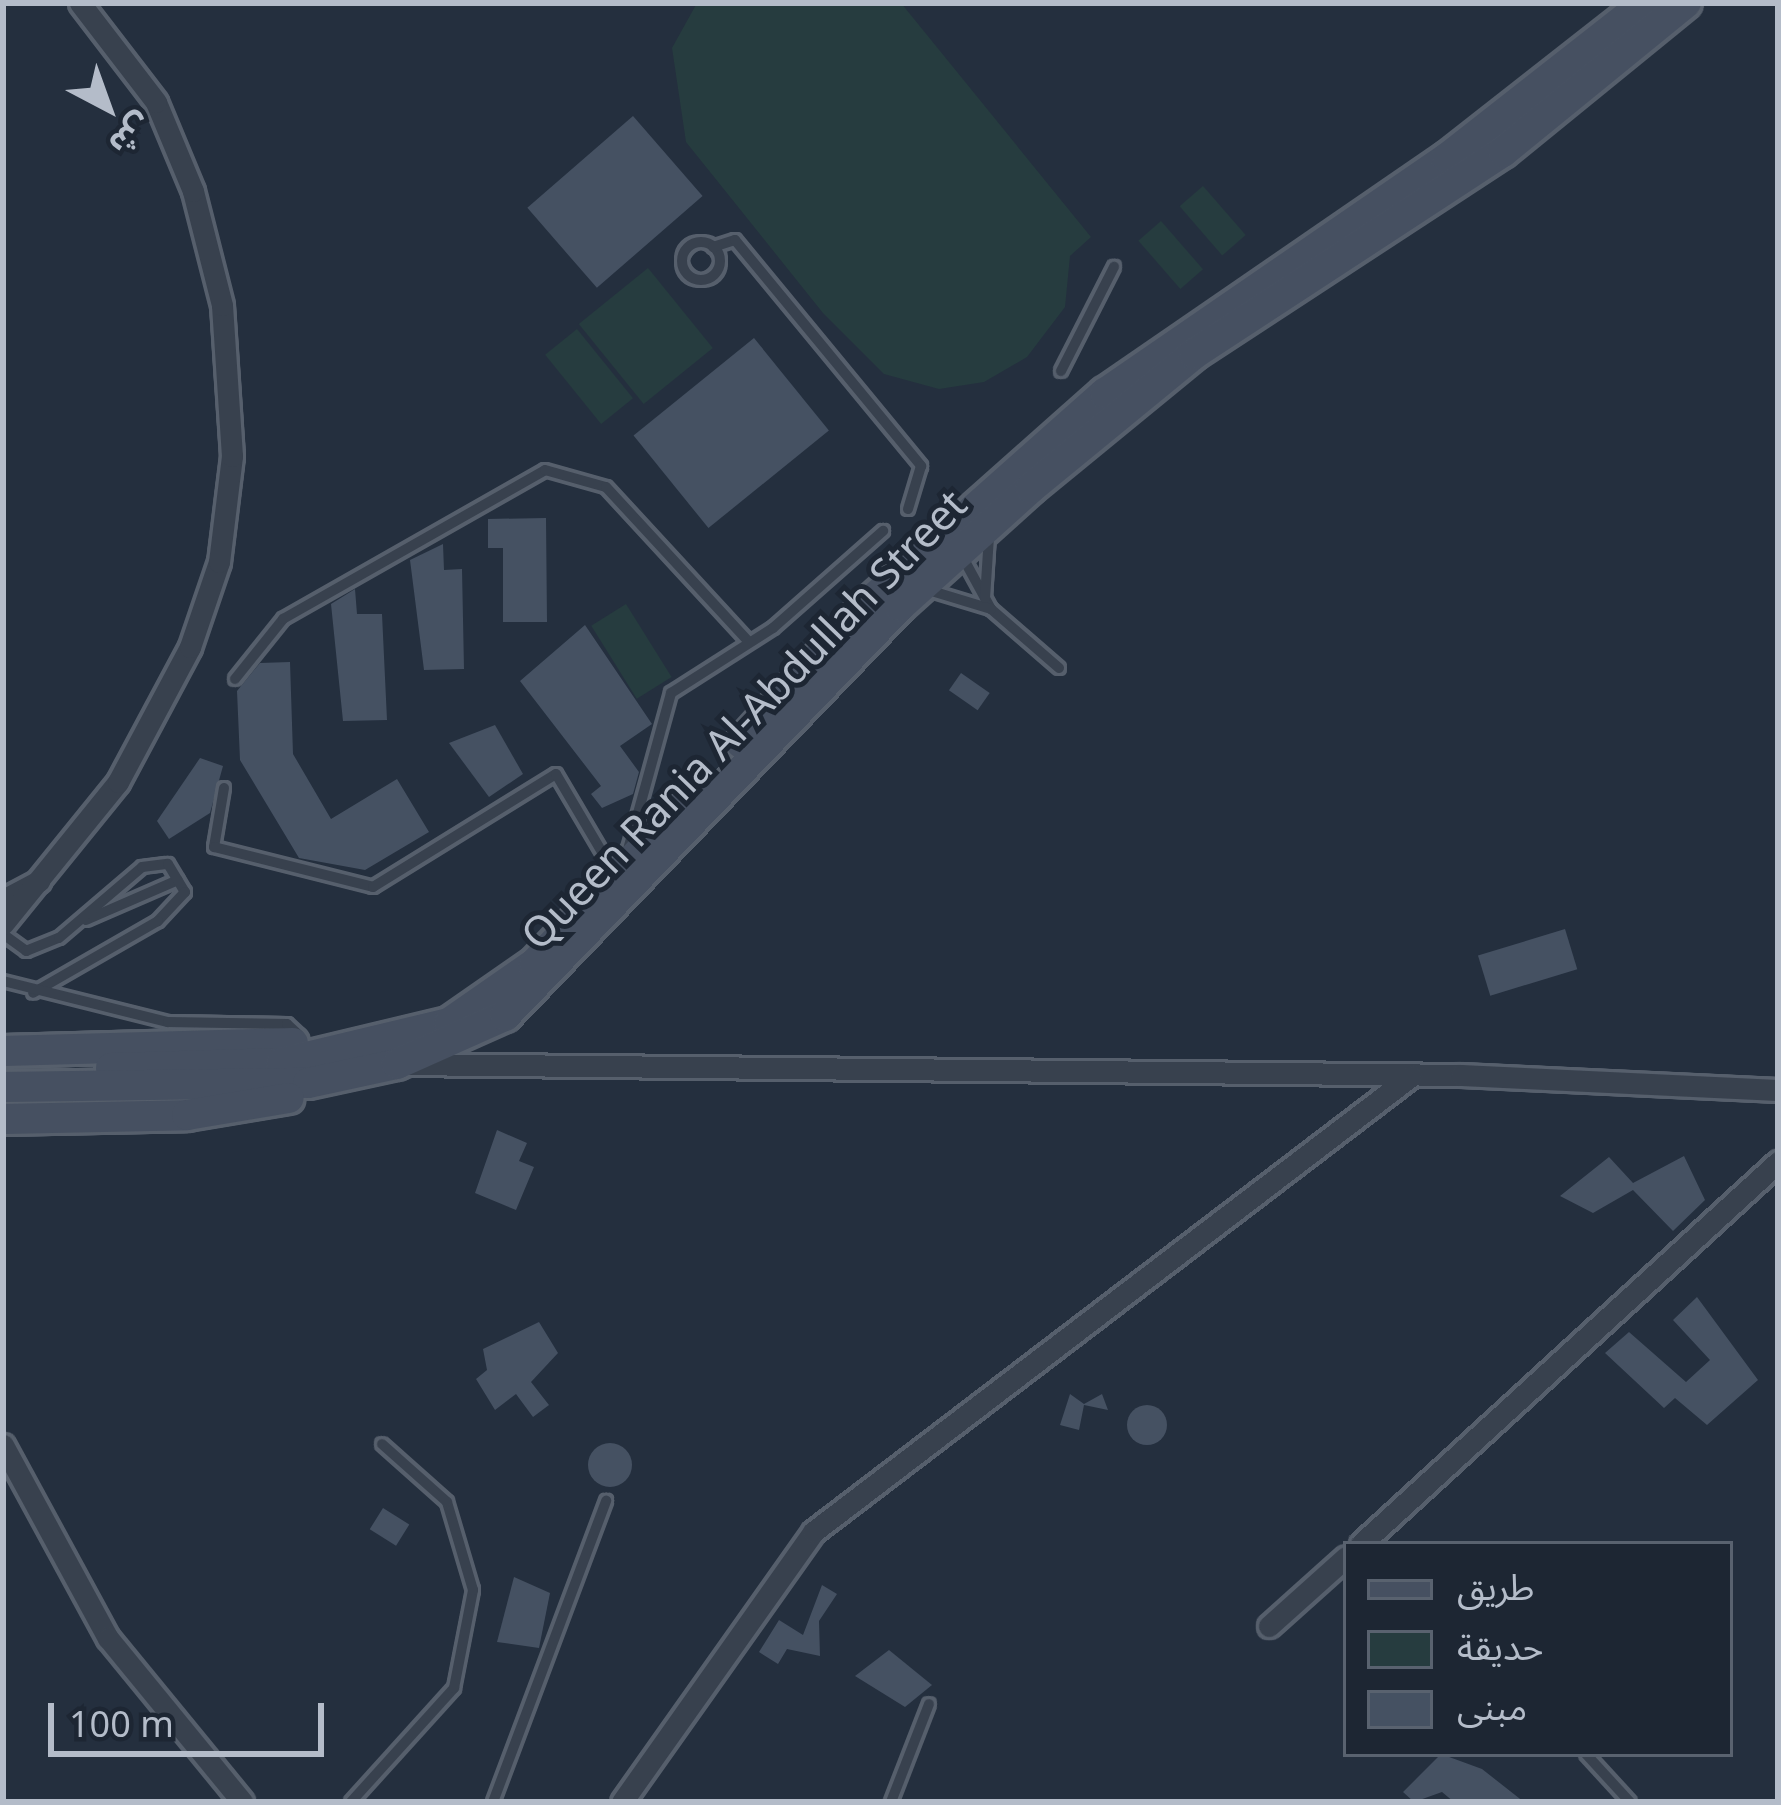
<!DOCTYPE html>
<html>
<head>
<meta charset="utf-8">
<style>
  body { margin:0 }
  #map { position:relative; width:1781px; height:1805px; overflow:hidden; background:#242f3e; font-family:"Noto Sans","Noto Sans Arabic",sans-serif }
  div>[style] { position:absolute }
  .green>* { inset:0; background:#263c3f; transform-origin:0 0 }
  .building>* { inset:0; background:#455162; transform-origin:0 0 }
  .round { border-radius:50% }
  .roads { filter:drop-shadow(3px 0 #565f6c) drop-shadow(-3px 0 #565f6c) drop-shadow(0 3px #565f6c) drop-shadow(0 -3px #565f6c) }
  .lane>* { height:10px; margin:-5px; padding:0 5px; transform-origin:5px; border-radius:5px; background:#38414e }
  .lane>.ring { margin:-5px; padding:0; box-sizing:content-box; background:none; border:10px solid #38414e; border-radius:50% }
  .street>* { height:21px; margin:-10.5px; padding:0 10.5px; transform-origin:10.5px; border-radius:10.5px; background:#38414e }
  .secondary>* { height:30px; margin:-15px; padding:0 15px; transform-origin:15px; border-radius:15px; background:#465061 }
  span { translate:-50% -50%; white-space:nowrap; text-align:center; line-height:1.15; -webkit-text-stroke:10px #1d2633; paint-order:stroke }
  .street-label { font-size:42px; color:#b4bcc9 }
  .frame { position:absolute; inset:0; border:6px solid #b4bcc9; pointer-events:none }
  .legend { position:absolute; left:1343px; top:1541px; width:390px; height:216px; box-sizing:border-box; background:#1d2633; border:3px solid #59626f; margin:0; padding:15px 21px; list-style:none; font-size:36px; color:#b4bcc9 }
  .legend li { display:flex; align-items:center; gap:24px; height:60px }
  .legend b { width:60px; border:3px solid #59626f }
  .north { position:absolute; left:48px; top:48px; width:120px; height:120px; -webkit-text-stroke:9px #1d2633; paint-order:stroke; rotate:139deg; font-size:33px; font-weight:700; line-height:48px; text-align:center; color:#b4bcc9 }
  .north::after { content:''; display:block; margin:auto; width:42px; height:54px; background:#b4bcc9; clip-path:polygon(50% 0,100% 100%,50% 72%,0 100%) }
  .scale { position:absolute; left:48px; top:1703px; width:276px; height:54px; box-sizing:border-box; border:6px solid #b4bcc9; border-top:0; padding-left:15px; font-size:36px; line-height:42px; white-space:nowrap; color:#b4bcc9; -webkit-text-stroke:9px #1d2633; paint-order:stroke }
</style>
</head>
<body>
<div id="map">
  <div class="green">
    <div style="clip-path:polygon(697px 3px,901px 3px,1091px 237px,1070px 256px,1065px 307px,1027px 357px,984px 382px,939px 389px,884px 374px,823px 313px,686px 142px,672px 48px)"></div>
    <div style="left:1203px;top:186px;width:65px;height:31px;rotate:49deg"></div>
    <div style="left:1161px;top:221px;width:64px;height:30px;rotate:49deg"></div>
    <div style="left:648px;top:268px;width:103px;height:89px;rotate:51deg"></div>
    <div style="left:577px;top:329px;width:89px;height:41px;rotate:51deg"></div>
    <div style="left:626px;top:604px;width:86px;height:41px;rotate:58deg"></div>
  </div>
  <div class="building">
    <div style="left:633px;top:116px;width:106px;height:140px;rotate:49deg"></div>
    <div style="left:754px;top:338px;width:119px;height:155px;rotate:51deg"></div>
    <div style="clip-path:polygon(546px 518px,547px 622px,503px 622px,503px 548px,488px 548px,488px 519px)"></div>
    <div style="clip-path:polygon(443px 544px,444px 570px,462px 569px,464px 669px,424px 670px,410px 560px)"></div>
    <div style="clip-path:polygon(355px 589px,357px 614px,382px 614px,387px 720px,343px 721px,331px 604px)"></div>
    <div style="clip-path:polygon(585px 625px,652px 724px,620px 746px,639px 772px,633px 794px,602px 808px,591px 794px,601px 786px,520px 681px)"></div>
    <div style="clip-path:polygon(290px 662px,293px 754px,331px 819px,397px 779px,429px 832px,365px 870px,299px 858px,240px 760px,237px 691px,260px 663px)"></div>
    <div style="left:961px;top:673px;width:35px;height:21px;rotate:35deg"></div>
    <div style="clip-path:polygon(495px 725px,523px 774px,489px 797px,449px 743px)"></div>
    <div style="clip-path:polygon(200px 758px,223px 766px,210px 813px,169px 839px,157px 821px)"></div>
    <div style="left:1565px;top:929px;width:42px;height:91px;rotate:73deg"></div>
    <div style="clip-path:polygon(497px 1130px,527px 1143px,519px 1161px,534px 1167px,516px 1210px,475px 1193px)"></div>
    <div style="clip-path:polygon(1684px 1156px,1705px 1200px,1673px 1231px,1633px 1190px,1593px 1213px,1560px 1196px,1609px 1157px,1633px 1183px)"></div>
    <div style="clip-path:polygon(1697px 1297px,1758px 1380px,1707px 1425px,1675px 1398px,1664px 1408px,1605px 1353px,1629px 1332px,1686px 1382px,1710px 1360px,1673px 1320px)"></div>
    <div style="clip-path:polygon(539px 1322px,558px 1353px,531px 1382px,549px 1405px,533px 1417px,516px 1394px,495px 1410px,476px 1379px,487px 1370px,483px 1349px)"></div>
    <div style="clip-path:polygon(1070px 1394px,1084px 1404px,1102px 1394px,1108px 1410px,1084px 1405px,1079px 1430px,1060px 1425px)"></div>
    <div class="round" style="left:1127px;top:1405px;width:40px;height:40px"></div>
    <div class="round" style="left:588px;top:1443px;width:44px;height:44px"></div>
    <div style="left:383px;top:1508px;width:31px;height:25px;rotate:32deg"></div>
    <div style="clip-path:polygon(514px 1577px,550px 1593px,539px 1648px,497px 1642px)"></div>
    <div style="clip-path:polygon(822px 1585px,837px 1594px,819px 1621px,820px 1656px,787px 1649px,778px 1664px,759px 1652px,779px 1620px,803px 1635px)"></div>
    <div style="clip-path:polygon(889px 1650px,932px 1685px,905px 1707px,855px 1676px)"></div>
    <div style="clip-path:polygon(1441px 1754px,1482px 1769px,1524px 1802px,1454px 1802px,1442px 1792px,1414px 1802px,1403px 1792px)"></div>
  </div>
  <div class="roads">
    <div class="lane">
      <div class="ring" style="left:682px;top:242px;width:28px;height:28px"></div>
      <div style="left:713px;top:247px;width:23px;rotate:-18deg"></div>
      <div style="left:735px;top:240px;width:293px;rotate:50.5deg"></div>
      <div style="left:921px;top:466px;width:45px;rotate:106.8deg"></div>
      <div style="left:1061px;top:371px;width:117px;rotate:-63deg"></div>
      <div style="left:961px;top:554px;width:63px;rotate:61.4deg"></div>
      <div style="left:991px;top:609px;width:90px;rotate:40.9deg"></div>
      <div style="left:925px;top:589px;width:69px;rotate:16.9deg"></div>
      <div style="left:985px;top:598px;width:62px;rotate:-86.3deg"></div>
      <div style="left:235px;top:679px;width:77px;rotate:-51.3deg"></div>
      <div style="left:283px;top:619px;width:301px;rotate:-29.6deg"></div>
      <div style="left:545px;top:470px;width:63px;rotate:15.6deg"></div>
      <div style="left:606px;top:487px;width:211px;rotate:47.3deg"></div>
      <div style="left:224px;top:788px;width:60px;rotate:99.6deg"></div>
      <div style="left:214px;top:847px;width:164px;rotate:14.1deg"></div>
      <div style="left:373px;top:887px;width:215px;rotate:-31.7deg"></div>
      <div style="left:556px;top:774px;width:116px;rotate:59.5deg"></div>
      <div style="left:627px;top:853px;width:166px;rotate:-74.6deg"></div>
      <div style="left:671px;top:693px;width:121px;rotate:-32.5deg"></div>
      <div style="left:773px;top:628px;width:147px;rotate:-41.4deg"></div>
      <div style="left:86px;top:920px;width:100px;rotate:-23.5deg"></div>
      <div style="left:3px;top:934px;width:29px;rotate:36deg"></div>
      <div style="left:26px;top:951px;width:35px;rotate:-22deg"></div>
      <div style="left:59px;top:938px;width:109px;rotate:-40.5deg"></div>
      <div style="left:142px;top:867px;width:26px;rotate:-7deg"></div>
      <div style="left:168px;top:864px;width:33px;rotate:59deg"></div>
      <div style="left:185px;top:892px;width:40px;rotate:133deg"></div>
      <div style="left:158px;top:921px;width:144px;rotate:150.1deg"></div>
      <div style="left:3px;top:981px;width:170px;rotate:14deg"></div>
      <div style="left:168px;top:1022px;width:119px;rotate:1deg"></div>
      <div style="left:287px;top:1024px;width:16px;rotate:43deg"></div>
      <div style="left:1586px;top:1754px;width:65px;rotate:47.5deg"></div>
      <div style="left:351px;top:1802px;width:154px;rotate:-47.9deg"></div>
      <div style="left:454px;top:1688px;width:100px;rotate:-79deg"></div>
      <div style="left:473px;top:1590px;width:92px;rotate:-106.5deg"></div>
      <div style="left:447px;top:1502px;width:87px;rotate:-138.3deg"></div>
      <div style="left:493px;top:1802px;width:322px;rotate:-69.4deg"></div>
      <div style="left:891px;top:1802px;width:105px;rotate:-68.8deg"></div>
    </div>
    <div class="street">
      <div style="left:3px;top:900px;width:41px;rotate:-27.8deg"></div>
      <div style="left:3px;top:924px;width:183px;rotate:-51deg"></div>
      <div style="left:118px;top:782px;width:153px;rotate:-61.9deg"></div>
      <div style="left:190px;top:647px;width:90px;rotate:-71.2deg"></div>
      <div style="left:219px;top:562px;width:107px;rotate:-83deg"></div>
      <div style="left:232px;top:456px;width:151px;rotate:-93.8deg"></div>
      <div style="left:222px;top:305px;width:118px;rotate:-104.3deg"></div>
      <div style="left:193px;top:191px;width:96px;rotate:-112.6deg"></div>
      <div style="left:156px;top:102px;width:125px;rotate:-127.5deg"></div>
      <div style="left:398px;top:1064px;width:1063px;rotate:0.59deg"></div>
      <div style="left:1461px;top:1075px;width:317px;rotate:2.7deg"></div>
      <div style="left:3px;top:1445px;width:220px;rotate:61.5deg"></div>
      <div style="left:108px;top:1638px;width:212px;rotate:50.7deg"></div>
      <div style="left:1361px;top:1544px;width:566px;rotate:-42.49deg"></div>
      <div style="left:1269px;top:1626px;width:103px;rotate:-41.9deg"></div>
      <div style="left:622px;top:1802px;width:331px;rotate:-54.7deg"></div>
      <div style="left:813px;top:1532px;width:752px;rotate:-37.33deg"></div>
    </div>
    <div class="secondary">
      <div style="left:741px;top:743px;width:188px;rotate:-47.8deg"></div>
      <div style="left:867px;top:604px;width:318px;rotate:-41.6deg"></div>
      <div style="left:1105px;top:393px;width:415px;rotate:-34.5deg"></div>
      <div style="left:1447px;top:158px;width:251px;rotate:-38.1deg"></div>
      <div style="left:3px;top:1051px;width:290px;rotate:-1.6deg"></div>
      <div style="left:111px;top:1068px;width:170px;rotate:-1.7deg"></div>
      <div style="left:281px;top:1063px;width:173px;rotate:-13.4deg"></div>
      <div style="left:449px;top:1023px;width:103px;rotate:-34.8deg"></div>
      <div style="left:534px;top:964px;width:231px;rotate:-46.8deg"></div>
      <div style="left:3px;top:1087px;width:305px;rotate:-0.8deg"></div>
      <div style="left:308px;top:1083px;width:91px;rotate:-12.1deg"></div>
      <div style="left:397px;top:1064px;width:118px;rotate:-24deg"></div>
      <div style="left:505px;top:1016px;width:569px;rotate:-46.07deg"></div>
      <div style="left:900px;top:606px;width:176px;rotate:-42deg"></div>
      <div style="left:1031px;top:488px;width:211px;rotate:-39.4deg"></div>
      <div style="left:1194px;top:354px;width:369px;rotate:-33.2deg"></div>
      <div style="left:1503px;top:152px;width:236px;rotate:-39.2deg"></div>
      <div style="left:3px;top:1119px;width:184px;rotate:-1.2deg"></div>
      <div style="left:187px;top:1115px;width:103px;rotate:-9.5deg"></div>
    </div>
  </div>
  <div class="street-label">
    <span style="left:743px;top:719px;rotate:-46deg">Queen Rania Al-Abdullah Street</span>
  </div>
  <div class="frame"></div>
  <ul class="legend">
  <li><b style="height:15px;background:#465061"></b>طريق</li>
  <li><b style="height:33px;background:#263c3f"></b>حديقة</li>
  <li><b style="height:33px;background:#455162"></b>مبنى</li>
  </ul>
  <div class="north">ش</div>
  <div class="scale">100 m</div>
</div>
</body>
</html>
